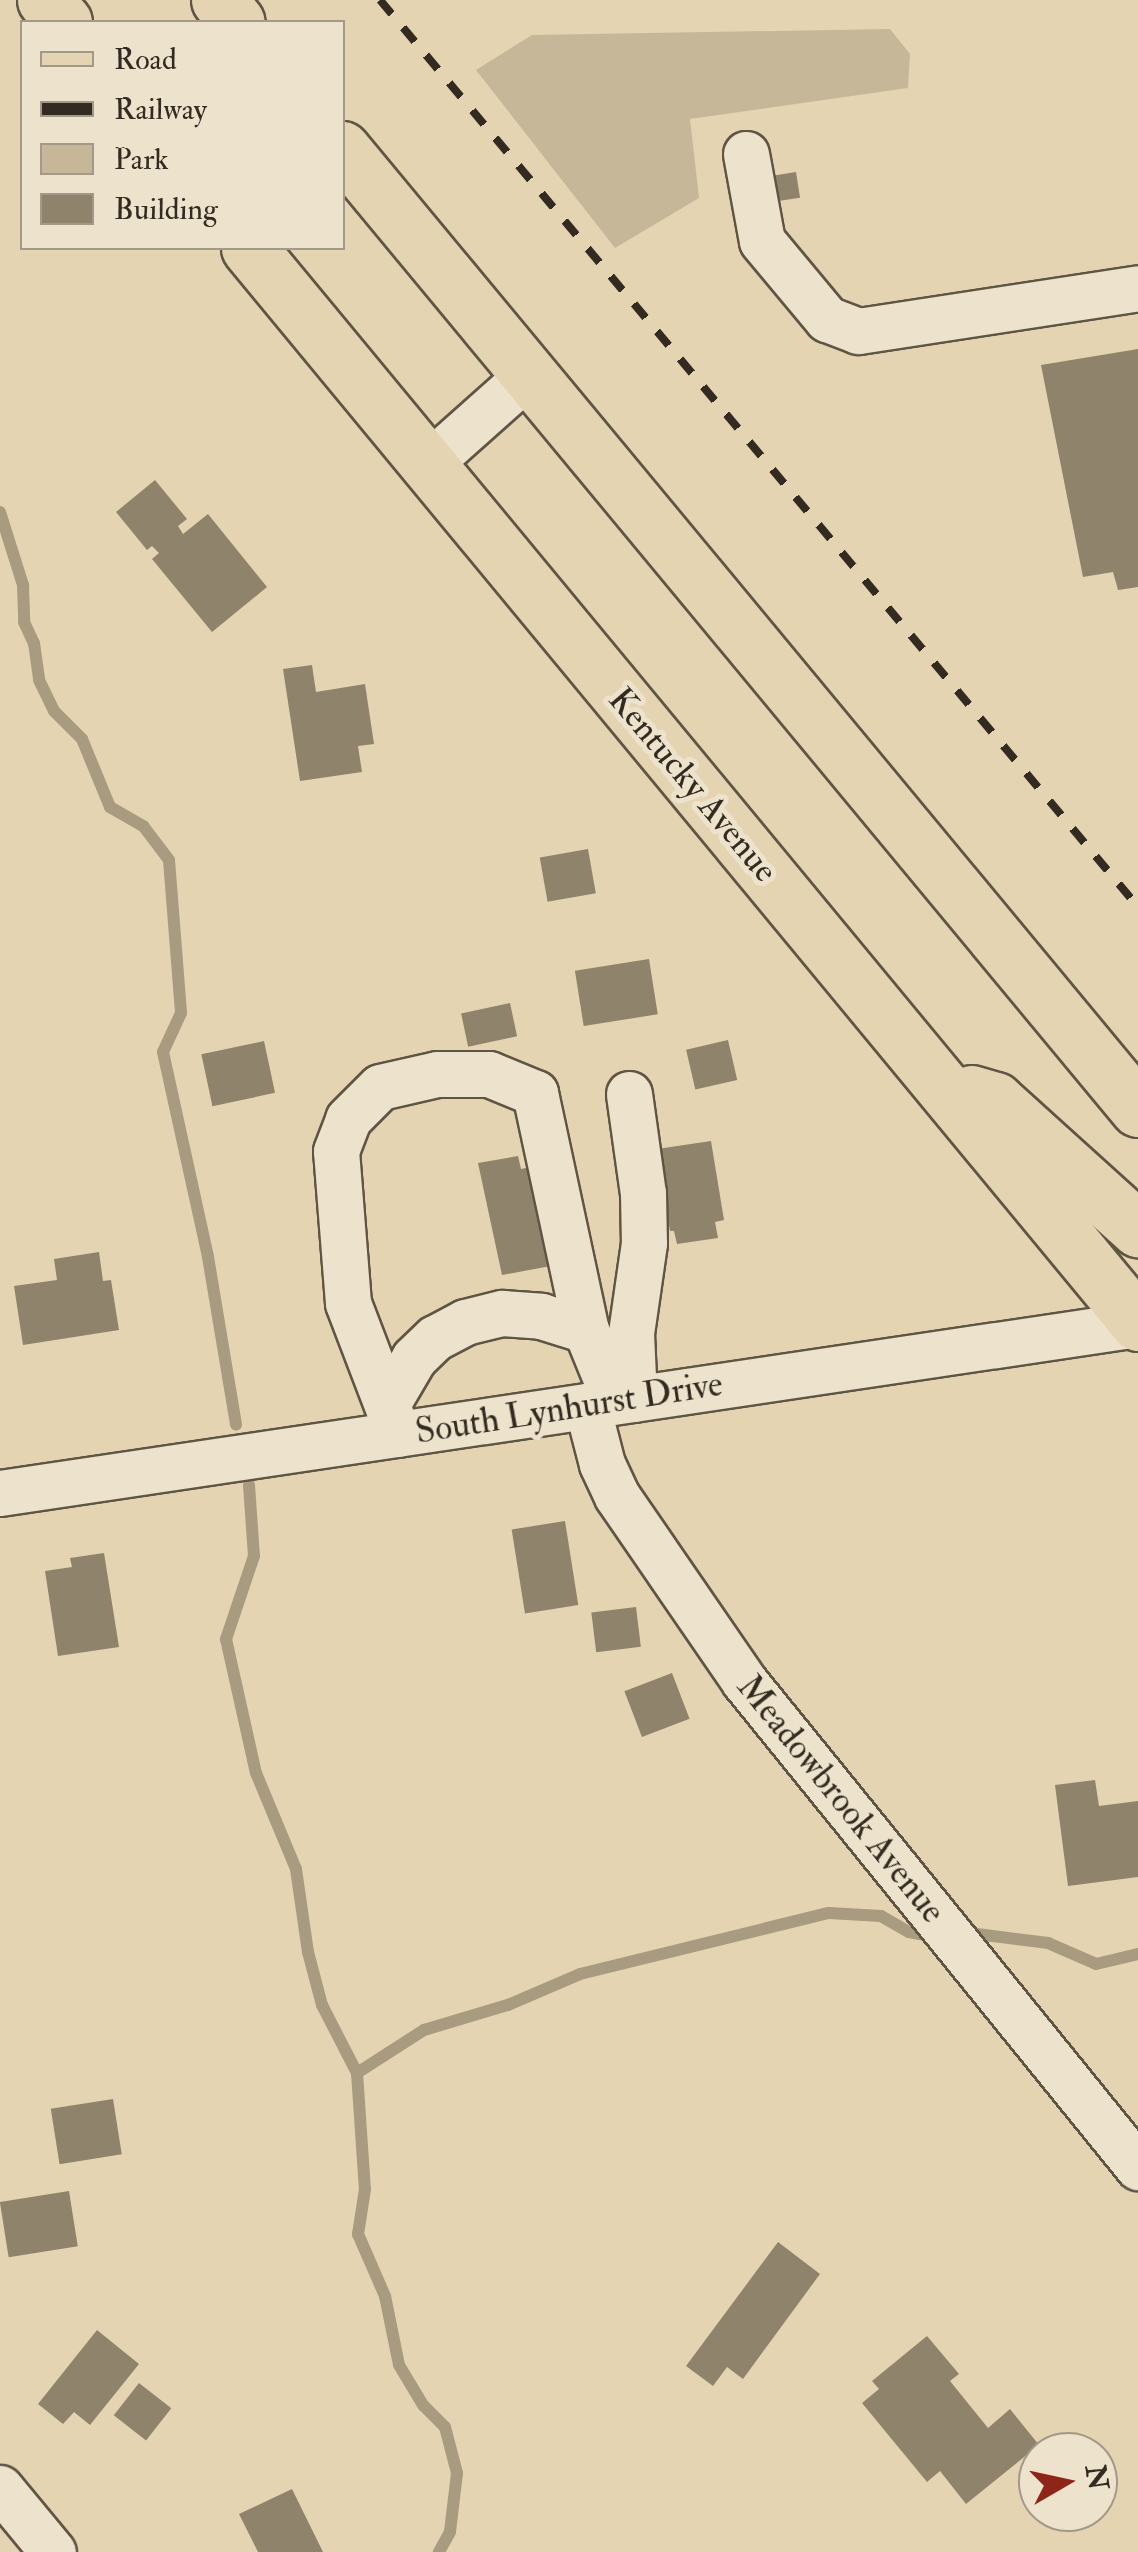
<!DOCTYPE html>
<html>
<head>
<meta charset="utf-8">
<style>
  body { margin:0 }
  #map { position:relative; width:1138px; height:2552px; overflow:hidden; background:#e4d4b1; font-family:"IM FELL Double Pica",serif }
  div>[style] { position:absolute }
  .green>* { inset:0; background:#c6b799 }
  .stream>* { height:12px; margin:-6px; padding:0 6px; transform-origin:6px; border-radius:6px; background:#a89b80 }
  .building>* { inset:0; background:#8f836c; transform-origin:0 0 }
  .roads { filter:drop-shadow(2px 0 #5f5545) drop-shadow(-2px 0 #5f5545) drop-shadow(0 2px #5f5545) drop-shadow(0 -2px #5f5545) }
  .minor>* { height:45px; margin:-22.5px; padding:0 22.5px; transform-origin:22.5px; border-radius:22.5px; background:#ede3cc }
  .major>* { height:55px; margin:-27.5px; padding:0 27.5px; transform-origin:27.5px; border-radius:27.5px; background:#e4d4b1 }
  .rail>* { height:8px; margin-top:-4px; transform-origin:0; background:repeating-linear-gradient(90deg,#332b21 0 18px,transparent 0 36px) }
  span { translate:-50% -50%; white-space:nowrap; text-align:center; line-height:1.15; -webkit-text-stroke:10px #ede3cc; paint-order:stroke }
  .street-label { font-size:35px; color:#332b21 }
  .legend { position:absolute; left:20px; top:20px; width:325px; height:230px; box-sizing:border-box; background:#ede3cc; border:2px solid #a39988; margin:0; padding:12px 18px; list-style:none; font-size:30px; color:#332b21 }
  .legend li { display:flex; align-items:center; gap:20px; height:50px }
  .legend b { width:50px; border:2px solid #a39988 }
  .north { position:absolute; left:1018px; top:2432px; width:100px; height:100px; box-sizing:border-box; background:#ede3cc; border:2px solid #a39988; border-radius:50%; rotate:81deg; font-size:28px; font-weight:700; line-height:40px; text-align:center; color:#332b21 }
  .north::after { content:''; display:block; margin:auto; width:35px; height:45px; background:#8f2418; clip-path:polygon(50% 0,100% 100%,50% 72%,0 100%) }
</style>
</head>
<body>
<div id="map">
  <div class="green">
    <div style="clip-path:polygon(890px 29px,910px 54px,908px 88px,690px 119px,699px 198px,615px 248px,476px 70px,532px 35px)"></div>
  </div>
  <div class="stream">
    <div style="left:0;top:512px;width:77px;rotate:72.5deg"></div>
    <div style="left:23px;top:585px;width:37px;rotate:88deg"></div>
    <div style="left:24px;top:622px;width:23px;rotate:65deg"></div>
    <div style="left:34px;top:643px;width:37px;rotate:82deg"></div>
    <div style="left:39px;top:680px;width:34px;rotate:64deg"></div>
    <div style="left:54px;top:711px;width:40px;rotate:45deg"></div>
    <div style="left:82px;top:739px;width:74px;rotate:67.6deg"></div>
    <div style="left:110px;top:807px;width:39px;rotate:30deg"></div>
    <div style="left:144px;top:827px;width:41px;rotate:52.9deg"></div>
    <div style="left:169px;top:860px;width:153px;rotate:85.5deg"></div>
    <div style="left:181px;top:1013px;width:43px;rotate:114.8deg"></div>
    <div style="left:163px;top:1052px;width:210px;rotate:77.6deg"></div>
    <div style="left:208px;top:1257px;width:170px;rotate:80.5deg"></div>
    <div style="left:249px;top:1485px;width:71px;rotate:86deg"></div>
    <div style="left:254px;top:1556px;width:88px;rotate:108.6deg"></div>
    <div style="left:226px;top:1639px;width:137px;rotate:77.4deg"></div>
    <div style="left:256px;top:1773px;width:104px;rotate:67.4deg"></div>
    <div style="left:296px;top:1869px;width:84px;rotate:81.8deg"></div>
    <div style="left:308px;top:1952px;width:55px;rotate:75.2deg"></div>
    <div style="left:322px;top:2005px;width:76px;rotate:62.8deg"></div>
    <div style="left:357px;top:2073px;width:116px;rotate:86.1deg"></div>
    <div style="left:365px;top:2189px;width:46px;rotate:98.8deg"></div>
    <div style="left:358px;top:2234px;width:68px;rotate:66.5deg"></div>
    <div style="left:385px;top:2296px;width:70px;rotate:78.5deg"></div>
    <div style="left:399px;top:2365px;width:47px;rotate:59deg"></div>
    <div style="left:423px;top:2405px;width:31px;rotate:45deg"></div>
    <div style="left:445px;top:2427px;width:48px;rotate:75.4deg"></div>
    <div style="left:457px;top:2473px;width:59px;rotate:96.8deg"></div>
    <div style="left:450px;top:2532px;width:23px;rotate:119deg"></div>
    <div style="left:977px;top:1934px;width:72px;rotate:7.2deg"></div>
    <div style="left:1048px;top:1943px;width:52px;rotate:23.6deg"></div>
    <div style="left:1096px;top:1964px;width:43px;rotate:-13.4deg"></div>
    <div style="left:357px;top:2073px;width:80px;rotate:-32.7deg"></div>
    <div style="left:424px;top:2030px;width:88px;rotate:-16.6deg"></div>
    <div style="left:508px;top:2005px;width:78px;rotate:-23.3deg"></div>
    <div style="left:580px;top:1974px;width:256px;rotate:-13.8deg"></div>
    <div style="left:829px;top:1913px;width:52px;rotate:3.3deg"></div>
    <div style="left:881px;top:1916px;width:32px;rotate:30deg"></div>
    <div style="left:909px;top:1932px;width:26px;rotate:11deg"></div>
  </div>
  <div class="building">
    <div style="left:796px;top:172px;width:26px;height:22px;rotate:81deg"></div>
    <div style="clip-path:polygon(1138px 349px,1138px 587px,1118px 590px,1113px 572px,1083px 577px,1041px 365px)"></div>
    <div style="clip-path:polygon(155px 480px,187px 519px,178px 526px,183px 534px,208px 514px,267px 587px,212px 632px,152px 559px,159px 553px,152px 546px,147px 550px,116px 512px)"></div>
    <div style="clip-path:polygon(312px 665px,316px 692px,365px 684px,374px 744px,358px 746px,362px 772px,300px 781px,283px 669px)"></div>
    <div style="left:588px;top:849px;width:45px;height:49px;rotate:80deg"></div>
    <div style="left:649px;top:959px;width:56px;height:75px;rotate:81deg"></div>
    <div style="left:510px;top:1003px;width:34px;height:50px;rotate:78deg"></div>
    <div style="left:728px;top:1040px;width:41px;height:43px;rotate:77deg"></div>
    <div style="left:264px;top:1041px;width:53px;height:64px;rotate:78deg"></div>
    <div style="clip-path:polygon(711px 1141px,724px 1220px,715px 1222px,718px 1238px,677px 1244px,674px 1231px,670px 1231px,657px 1149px)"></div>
    <div style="clip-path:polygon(518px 1156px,521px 1169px,536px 1166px,551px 1266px,502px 1275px,478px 1163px)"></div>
    <div style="clip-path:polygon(99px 1252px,103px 1281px,111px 1280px,119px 1330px,23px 1345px,14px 1286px,57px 1280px,54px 1259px)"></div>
    <div style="left:565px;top:1521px;width:85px;height:54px;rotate:81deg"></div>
    <div style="clip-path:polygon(104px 1553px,119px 1647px,58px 1656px,45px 1571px,72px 1567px,70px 1558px)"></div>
    <div style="left:636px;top:1607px;width:40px;height:45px;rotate:83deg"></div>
    <div style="left:672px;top:1673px;width:49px;height:51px;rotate:69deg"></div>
    <div style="clip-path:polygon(1095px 1780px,1099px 1806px,1138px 1801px,1138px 1877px,1068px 1886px,1055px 1785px)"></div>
    <div style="left:113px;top:2099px;width:56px;height:63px;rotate:81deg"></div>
    <div style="left:69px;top:2191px;width:56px;height:70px;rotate:81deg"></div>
    <div style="clip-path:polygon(778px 2242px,820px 2274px,743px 2379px,727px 2367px,713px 2386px,686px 2366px)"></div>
    <div style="clip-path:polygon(97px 2330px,139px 2364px,90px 2425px,74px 2412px,63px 2424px,38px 2404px)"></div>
    <div style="clip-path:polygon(927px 2336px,959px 2374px,950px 2381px,988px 2428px,1010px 2409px,1039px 2445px,966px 2504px,940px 2471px,927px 2482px,862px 2403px,879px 2389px,872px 2381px)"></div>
    <div style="left:139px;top:2383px;width:41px;height:41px;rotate:38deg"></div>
    <div style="clip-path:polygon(292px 2489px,323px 2552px,258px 2552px,239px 2514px)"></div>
  </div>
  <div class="roads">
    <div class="minor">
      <div style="left:746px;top:154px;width:88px;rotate:79.6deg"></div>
      <div style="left:762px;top:241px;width:102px;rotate:50.2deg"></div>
      <div style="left:827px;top:319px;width:33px;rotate:21deg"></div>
      <div style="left:858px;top:331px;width:283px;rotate:-8.7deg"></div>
      <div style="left:428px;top:464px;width:135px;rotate:-41.7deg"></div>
      <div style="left:629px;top:1094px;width:100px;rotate:82deg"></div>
      <div style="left:643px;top:1193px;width:50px;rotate:88.9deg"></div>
      <div style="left:644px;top:1243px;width:91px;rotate:98.2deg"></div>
      <div style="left:631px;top:1333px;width:66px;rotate:87.4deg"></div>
      <div style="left:387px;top:1404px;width:53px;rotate:-59.6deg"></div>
      <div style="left:414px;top:1358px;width:29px;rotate:-44deg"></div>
      <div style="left:435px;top:1338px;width:34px;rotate:-28deg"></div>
      <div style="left:465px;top:1322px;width:38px;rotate:-14deg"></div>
      <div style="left:502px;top:1313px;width:39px;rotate:4deg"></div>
      <div style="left:541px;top:1316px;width:47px;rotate:17.3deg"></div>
      <div style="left:587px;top:1406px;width:60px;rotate:75.5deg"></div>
      <div style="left:602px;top:1464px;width:35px;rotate:65deg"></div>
      <div style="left:617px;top:1496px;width:224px;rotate:55.5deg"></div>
      <div style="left:744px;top:1681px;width:626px;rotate:50.97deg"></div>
      <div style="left:398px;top:1434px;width:140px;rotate:-110.9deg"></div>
      <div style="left:348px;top:1303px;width:152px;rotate:-94.5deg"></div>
      <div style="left:336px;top:1151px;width:34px;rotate:-69deg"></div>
      <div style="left:348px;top:1119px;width:45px;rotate:-45deg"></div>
      <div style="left:380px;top:1087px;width:58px;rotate:-12.8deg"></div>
      <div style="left:437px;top:1074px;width:52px"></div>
      <div style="left:489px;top:1074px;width:50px;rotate:22.4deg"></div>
      <div style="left:535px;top:1093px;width:242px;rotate:77.9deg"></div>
      <div style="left:586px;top:1330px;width:77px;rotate:67.8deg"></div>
      <div style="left:0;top:1493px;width:1150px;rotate:-8.45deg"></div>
      <div style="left:0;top:2488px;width:83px;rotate:50.4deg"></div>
    </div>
    <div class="major">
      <div style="left:45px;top:0;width:29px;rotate:49deg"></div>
      <div style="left:219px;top:0;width:28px;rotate:51deg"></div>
      <div style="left:342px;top:149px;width:1247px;rotate:50.34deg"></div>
      <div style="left:249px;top:248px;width:1395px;rotate:50.41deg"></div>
      <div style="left:971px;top:1093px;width:25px;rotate:16deg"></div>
      <div style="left:995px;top:1100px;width:193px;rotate:42.1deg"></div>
    </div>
  </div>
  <div class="rail">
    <div style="left:380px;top:0;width:1182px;rotate:50.11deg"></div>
  </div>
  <div class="street-label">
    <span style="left:693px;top:785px;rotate:50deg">Kentucky Avenue</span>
    <span style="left:569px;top:1408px;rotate:-9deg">South Lynhurst Drive</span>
    <span style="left:841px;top:1799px;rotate:51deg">Meadowbrook Avenue</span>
  </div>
  <ul class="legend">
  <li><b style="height:12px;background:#e4d4b1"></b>Road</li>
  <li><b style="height:12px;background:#332b21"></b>Railway</li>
  <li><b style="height:28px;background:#c6b799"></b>Park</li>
  <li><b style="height:28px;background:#8f836c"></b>Building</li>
  </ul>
  <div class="north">N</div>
</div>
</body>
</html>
